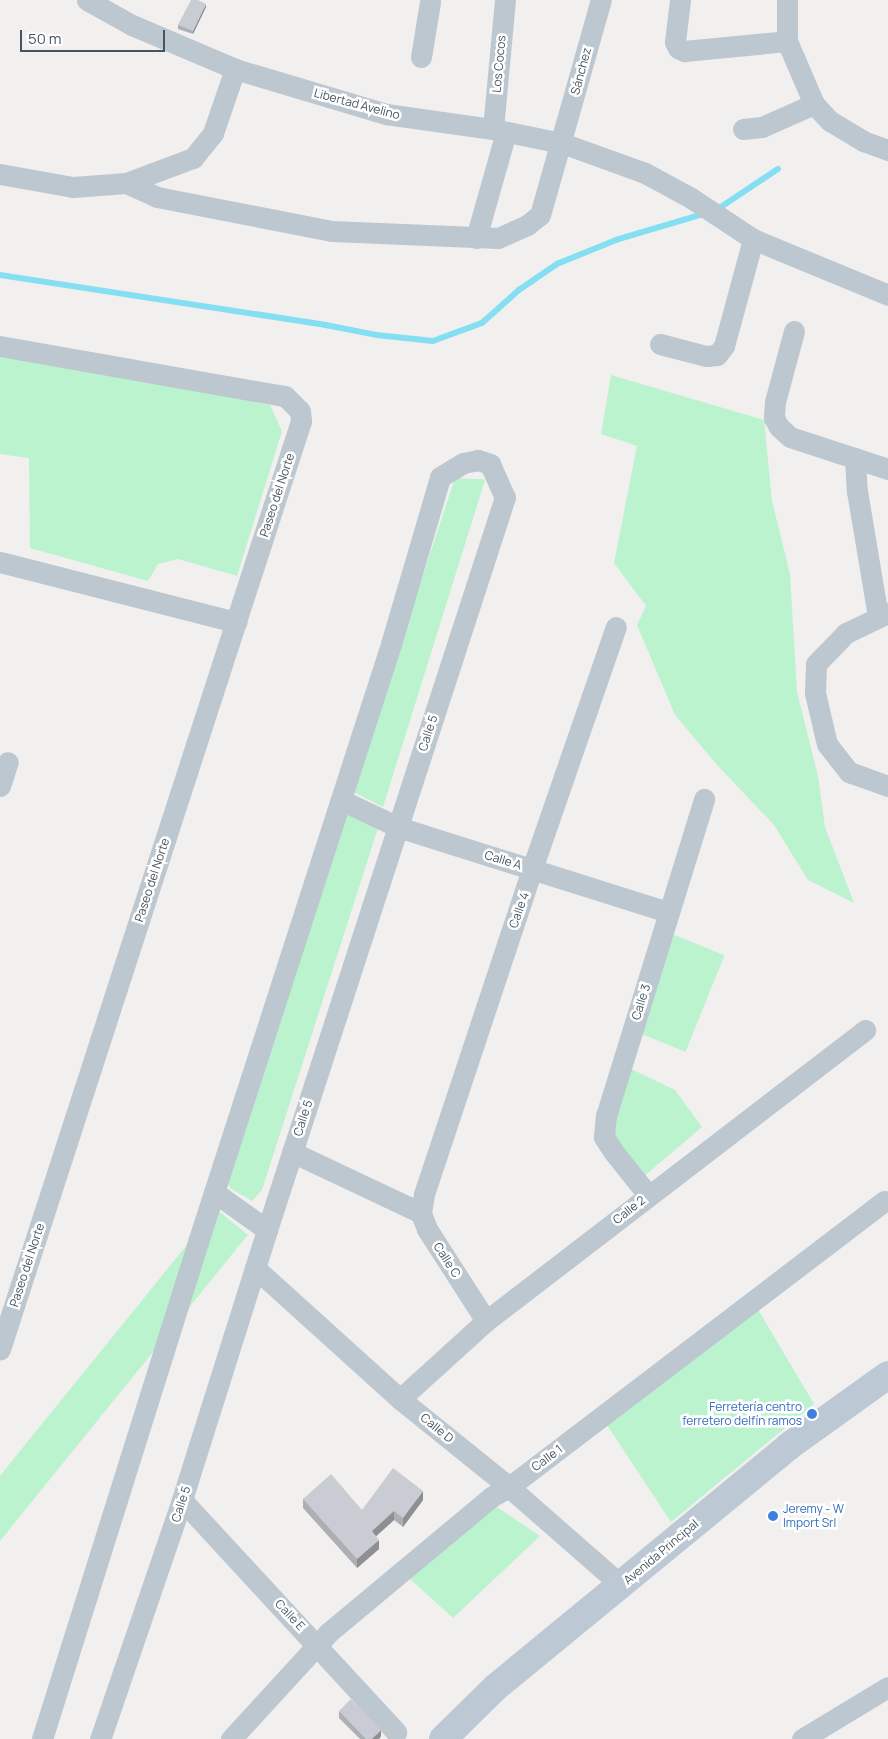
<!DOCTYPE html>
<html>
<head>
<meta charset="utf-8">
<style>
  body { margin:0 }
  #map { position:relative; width:888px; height:1739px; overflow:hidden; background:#f2efef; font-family:Manrope,sans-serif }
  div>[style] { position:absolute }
  .green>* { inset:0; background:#bbf3cf; transform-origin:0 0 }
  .stream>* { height:5.5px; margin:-2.75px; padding:0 2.75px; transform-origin:2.75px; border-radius:2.75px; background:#85dff3 }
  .street>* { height:21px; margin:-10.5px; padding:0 10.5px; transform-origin:10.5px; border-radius:10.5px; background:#bcc7d0 }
  .secondary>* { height:28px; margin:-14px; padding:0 14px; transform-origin:14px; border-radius:14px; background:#bcc9d5 }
  .wall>* { inset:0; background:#adafb5 }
  .shaded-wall>* { inset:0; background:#8d8f93 }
  .building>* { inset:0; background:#c9ccd2 }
  .dots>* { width:14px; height:14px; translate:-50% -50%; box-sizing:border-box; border:2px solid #fff; border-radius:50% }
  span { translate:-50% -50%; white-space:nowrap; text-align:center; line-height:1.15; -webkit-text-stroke:5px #fff; paint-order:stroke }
  .street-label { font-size:12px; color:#46545f }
  .shop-label { font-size:12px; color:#366cbe }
  .right { translate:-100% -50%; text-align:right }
  .left { translate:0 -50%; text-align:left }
  .scale { position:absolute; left:20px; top:30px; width:145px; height:22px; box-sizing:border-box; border:2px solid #46545f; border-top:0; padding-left:6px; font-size:15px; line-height:18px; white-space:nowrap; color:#46545f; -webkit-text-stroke:4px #fff; paint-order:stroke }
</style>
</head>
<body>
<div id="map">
  <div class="green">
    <div style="clip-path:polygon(0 354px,38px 356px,270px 405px,282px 431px,237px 576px,178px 559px,158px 564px,148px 581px,30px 548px,29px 458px,0 454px)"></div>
    <div style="clip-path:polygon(611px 375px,764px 420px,772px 501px,790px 574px,797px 692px,818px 776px,825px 827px,854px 903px,808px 880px,774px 825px,719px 767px,675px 715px,637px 625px,646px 606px,614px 563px,637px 446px,601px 434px)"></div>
    <div style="clip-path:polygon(455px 478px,497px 480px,485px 480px,383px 807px,352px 791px)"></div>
    <div style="clip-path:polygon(338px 810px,378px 828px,262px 1190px,252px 1201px,230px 1188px,226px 1178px)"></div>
    <div style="left:667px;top:932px;width:62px;height:104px;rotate:22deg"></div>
    <div style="clip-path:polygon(625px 1066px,675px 1090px,702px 1127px,642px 1178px,605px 1135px)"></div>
    <div style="left:216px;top:1209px;width:41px;height:557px;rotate:39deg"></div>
    <div style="clip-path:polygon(756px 1306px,814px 1404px,671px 1522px,605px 1422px)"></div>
    <div style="clip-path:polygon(494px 1505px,540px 1536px,453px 1618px,409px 1578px)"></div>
  </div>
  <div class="stream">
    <div style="left:718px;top:209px;width:72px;rotate:-33.7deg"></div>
    <div style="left:0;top:275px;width:330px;rotate:8.7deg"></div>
    <div style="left:326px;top:325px;width:52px;rotate:11.1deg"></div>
    <div style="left:377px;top:335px;width:56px;rotate:6.1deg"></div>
    <div style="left:433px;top:341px;width:52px;rotate:-20.2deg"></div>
    <div style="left:482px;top:323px;width:50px;rotate:-41.7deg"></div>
    <div style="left:519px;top:290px;width:46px;rotate:-34.4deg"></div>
    <div style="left:557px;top:264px;width:64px;rotate:-22.1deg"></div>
    <div style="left:616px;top:240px;width:92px;rotate:-16.5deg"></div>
  </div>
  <div class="street">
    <div style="left:87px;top:0;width:51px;rotate:29.1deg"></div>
    <div style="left:132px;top:25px;width:112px;rotate:23.1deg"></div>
    <div style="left:235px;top:69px;width:158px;rotate:16.6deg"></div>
    <div style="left:386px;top:114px;width:108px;rotate:8deg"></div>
    <div style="left:493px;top:129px;width:70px;rotate:11.5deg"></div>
    <div style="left:562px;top:143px;width:88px;rotate:19.9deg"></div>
    <div style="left:645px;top:173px;width:52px;rotate:28.5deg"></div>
    <div style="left:691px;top:198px;width:74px;rotate:33.5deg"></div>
    <div style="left:753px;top:239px;width:146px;rotate:22.5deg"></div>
    <div style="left:680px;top:0;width:42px;rotate:96.8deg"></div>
    <div style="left:675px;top:42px;width:7px;rotate:63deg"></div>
    <div style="left:678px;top:48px;width:7px;rotate:27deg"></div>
    <div style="left:684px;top:51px;width:103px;rotate:-5.5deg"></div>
    <div style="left:787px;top:0;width:41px;rotate:90deg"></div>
    <div style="left:787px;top:41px;width:69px;rotate:66.8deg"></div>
    <div style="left:814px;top:104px;width:23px;rotate:47deg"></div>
    <div style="left:830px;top:121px;width:39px;rotate:31deg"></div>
    <div style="left:863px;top:141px;width:27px;rotate:20deg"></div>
    <div style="left:421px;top:57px;width:56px;rotate:-80.7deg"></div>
    <div style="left:493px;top:129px;width:130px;rotate:-84.7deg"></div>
    <div style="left:743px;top:129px;width:19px;rotate:-6deg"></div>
    <div style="left:762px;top:127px;width:57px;rotate:-23.9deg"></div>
    <div style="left:0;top:174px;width:74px;rotate:10.1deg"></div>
    <div style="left:73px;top:187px;width:53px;rotate:-4.3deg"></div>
    <div style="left:126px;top:183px;width:34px;rotate:24deg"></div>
    <div style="left:157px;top:197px;width:178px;rotate:11deg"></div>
    <div style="left:332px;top:231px;width:166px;rotate:2.4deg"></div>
    <div style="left:498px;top:238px;width:32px;rotate:-24deg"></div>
    <div style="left:527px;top:225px;width:16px;rotate:-38deg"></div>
    <div style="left:540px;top:215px;width:223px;rotate:-74.2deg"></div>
    <div style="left:126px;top:183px;width:72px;rotate:-20.5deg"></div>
    <div style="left:193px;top:158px;width:32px;rotate:-51deg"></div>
    <div style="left:213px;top:133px;width:68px;rotate:-71deg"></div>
    <div style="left:476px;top:238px;width:110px;rotate:-74.2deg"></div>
    <div style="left:794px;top:331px;width:73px;rotate:105deg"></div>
    <div style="left:775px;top:402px;width:16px;rotate:94deg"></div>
    <div style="left:774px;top:418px;width:10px;rotate:61deg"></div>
    <div style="left:779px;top:427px;width:15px;rotate:42deg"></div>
    <div style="left:790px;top:437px;width:103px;rotate:18.1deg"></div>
    <div style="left:660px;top:344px;width:48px;rotate:14.6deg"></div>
    <div style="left:706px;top:356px;width:11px;rotate:-5deg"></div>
    <div style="left:717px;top:355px;width:11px;rotate:-52deg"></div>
    <div style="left:724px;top:346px;width:111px;rotate:-74.8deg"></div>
    <div style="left:0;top:346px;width:289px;rotate:10deg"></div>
    <div style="left:285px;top:396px;width:21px;rotate:45deg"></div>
    <div style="left:300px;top:411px;width:10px;rotate:84deg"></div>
    <div style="left:301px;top:421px;width:976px;rotate:107.97deg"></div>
    <div style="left:855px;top:458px;width:33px;rotate:87deg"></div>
    <div style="left:857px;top:491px;width:127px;rotate:80.5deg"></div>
    <div style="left:0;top:562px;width:244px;rotate:14.3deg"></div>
    <div style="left:888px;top:613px;width:47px;rotate:154.5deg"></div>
    <div style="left:846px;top:633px;width:43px;rotate:134.1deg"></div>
    <div style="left:816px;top:664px;width:29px;rotate:92deg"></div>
    <div style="left:815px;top:693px;width:52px;rotate:76.8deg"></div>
    <div style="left:827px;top:744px;width:36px;rotate:52deg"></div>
    <div style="left:849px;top:772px;width:41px;rotate:19.7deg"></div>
    <div style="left:0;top:786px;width:25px;rotate:-72deg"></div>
    <div style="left:341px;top:800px;width:63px;rotate:25.3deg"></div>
    <div style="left:398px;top:827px;width:283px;rotate:17.5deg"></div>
    <div style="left:292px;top:1152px;width:143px;rotate:25.3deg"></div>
    <div style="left:214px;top:1192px;width:65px;rotate:35.6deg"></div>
    <div style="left:648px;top:1195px;width:56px;rotate:-128.5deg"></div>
    <div style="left:613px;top:1151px;width:17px;rotate:-123deg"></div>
    <div style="left:604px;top:1137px;width:21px;rotate:-85deg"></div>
    <div style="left:606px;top:1116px;width:332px;rotate:-72.8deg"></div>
    <div style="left:255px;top:1268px;width:195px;rotate:42.1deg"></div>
    <div style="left:400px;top:1399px;width:140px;rotate:38.9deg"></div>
    <div style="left:509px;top:1487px;width:149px;rotate:41.2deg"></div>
    <div style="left:486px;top:1321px;width:109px;rotate:-122.7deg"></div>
    <div style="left:427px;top:1229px;width:17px;rotate:-111deg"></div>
    <div style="left:421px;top:1213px;width:19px;rotate:-81deg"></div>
    <div style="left:424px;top:1194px;width:342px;rotate:-71.6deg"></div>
    <div style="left:532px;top:869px;width:256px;rotate:-70.9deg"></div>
    <div style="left:400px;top:1399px;width:116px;rotate:-42.2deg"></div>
    <div style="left:486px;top:1321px;width:478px;rotate:-37.5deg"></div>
    <div style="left:182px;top:1500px;width:316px;rotate:47.3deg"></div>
    <div style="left:42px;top:1739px;width:521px;rotate:-72.57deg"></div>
    <div style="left:198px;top:1242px;width:628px;rotate:-72.11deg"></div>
    <div style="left:391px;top:644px;width:174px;rotate:-73.6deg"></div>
    <div style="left:440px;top:477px;width:27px;rotate:-31deg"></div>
    <div style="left:463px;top:463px;width:15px;rotate:-11deg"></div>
    <div style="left:478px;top:460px;width:13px;rotate:18deg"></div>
    <div style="left:490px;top:464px;width:36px;rotate:66deg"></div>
    <div style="left:505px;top:497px;width:771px;rotate:107.99deg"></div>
    <div style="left:267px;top:1230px;width:283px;rotate:107.5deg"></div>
    <div style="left:182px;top:1500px;width:253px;rotate:108.9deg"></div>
    <div style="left:231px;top:1739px;width:144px;rotate:-47.5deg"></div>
    <div style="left:328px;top:1633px;width:212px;rotate:-39.8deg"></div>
    <div style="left:491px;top:1497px;width:21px;rotate:-29deg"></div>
    <div style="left:509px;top:1487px;width:472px;rotate:-37.3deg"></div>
    <div style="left:802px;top:1739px;width:100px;rotate:-31.2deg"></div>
  </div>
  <div class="secondary">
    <div style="left:443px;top:1739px;width:74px;rotate:-44.5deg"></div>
    <div style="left:496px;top:1687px;width:379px;rotate:-39.4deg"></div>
    <div style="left:789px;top:1446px;width:122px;rotate:-35.6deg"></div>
  </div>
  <div class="wall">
    <div style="clip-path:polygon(206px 7px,193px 34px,178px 29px,178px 25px)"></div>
    <div style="clip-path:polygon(303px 1499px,362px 1510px,423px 1500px,403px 1527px,394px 1520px,376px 1536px,379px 1549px,357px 1568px,303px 1508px)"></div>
    <div style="clip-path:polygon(339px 1711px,381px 1736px,379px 1739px,360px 1739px,339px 1718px)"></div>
  </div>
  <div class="shaded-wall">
    <div style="clip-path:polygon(206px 4px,206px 7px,193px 34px,193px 31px)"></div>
    <div style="clip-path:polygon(423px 1491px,423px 1500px,403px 1527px,403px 1518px)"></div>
    <div style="clip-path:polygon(394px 1511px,394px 1520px,372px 1540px,372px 1531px)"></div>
    <div style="clip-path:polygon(379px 1540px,379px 1549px,357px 1568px,357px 1559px)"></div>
    <div style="clip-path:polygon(381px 1730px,381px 1736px,379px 1739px,372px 1739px)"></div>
  </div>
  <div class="building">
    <div style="clip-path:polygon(191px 0,198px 0,206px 4px,193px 31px,178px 25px)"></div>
    <div style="clip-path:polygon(393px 1468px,423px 1491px,403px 1518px,394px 1511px,372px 1531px,379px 1540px,357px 1559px,303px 1499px,331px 1474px,362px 1510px)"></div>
    <div style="clip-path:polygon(351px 1699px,381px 1730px,372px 1739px,366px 1739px,339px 1711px)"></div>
  </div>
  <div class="dots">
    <div style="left:812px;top:1414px;background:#3f7fe0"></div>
    <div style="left:773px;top:1516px;background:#3f7fe0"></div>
  </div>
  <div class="street-label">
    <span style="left:499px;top:64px;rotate:-85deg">Los Cocos</span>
    <span style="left:581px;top:71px;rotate:-75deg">Sánchez</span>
    <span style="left:357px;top:104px;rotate:15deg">Libertad Avelino</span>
    <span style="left:277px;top:495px;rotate:-72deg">Paseo del Norte</span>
    <span style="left:428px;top:733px;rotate:-72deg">Calle 5</span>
    <span style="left:503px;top:860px;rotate:17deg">Calle A</span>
    <span style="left:152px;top:880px;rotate:-72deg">Paseo del Norte</span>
    <span style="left:519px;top:910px;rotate:-71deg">Calle 4</span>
    <span style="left:641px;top:1002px;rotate:-73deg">Calle 3</span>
    <span style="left:303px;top:1118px;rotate:-72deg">Calle 5</span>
    <span style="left:629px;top:1210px;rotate:-38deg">Calle 2</span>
    <span style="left:447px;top:1260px;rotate:57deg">Calle C</span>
    <span style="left:27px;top:1265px;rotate:-72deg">Paseo del Norte</span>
    <span style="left:437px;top:1428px;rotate:39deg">Calle D</span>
    <span style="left:547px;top:1458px;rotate:-37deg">Calle 1</span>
    <span style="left:181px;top:1504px;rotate:-72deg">Calle 5</span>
    <span style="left:661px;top:1552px;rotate:-40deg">Avenida Principal</span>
    <span style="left:290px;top:1615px;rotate:47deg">Calle E</span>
  </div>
  <div class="shop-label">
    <span class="right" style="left:802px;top:1414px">Ferretería centro<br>ferretero delfín ramos</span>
    <span class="left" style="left:783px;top:1516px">Jeremy - W<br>Import Srl</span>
  </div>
  <div class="scale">50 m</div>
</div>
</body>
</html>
